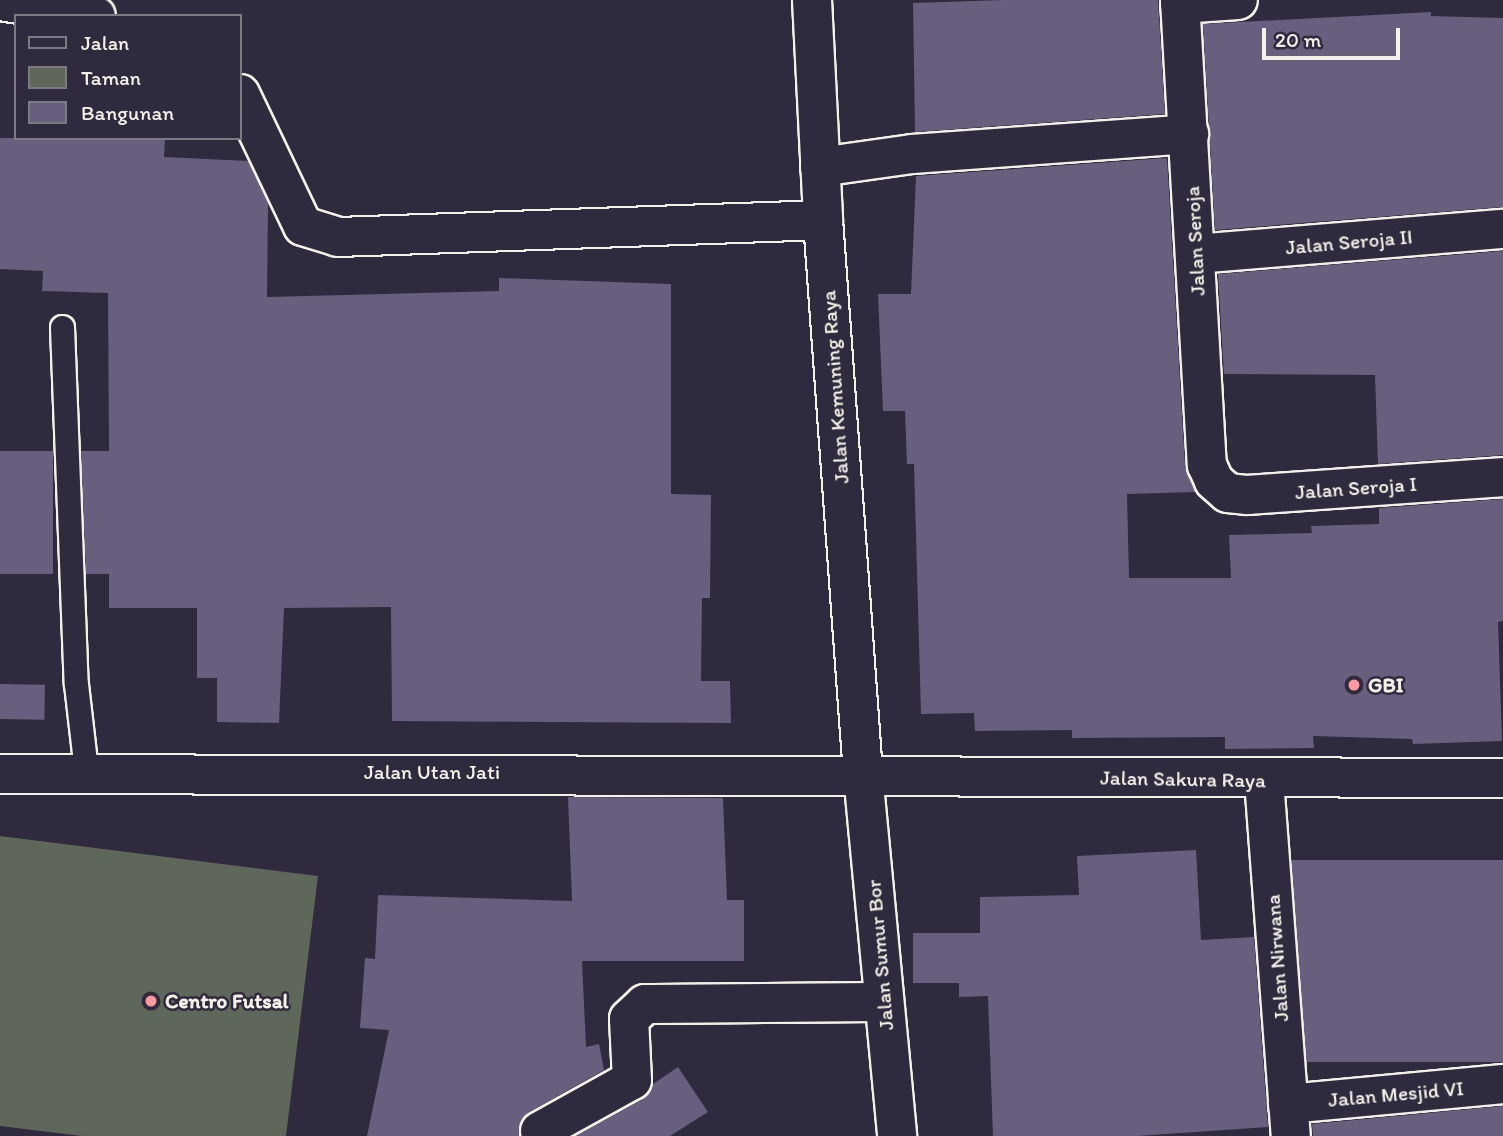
<!DOCTYPE html>
<html>
<head>
<meta charset="utf-8">
<style>
  body { margin:0 }
  #map { position:relative; width:1503px; height:1136px; overflow:hidden; background:#2f2a3d; font-family:Itim,sans-serif }
  div>[style] { position:absolute }
  .green>* { inset:0; background:#5f675a }
  .building>* { inset:0; background:#675f7d; transform-origin:0 0 }
  .roads { filter:drop-shadow(2px 0 #f4f1e8) drop-shadow(-2px 0 #f4f1e8) drop-shadow(0 2px #f4f1e8) drop-shadow(0 -2px #f4f1e8) }
  .lane>* { height:23px; margin:-11.5px; padding:0 11.5px; transform-origin:11.5px; border-radius:11.5px; background:#2f2a3d }
  .street>* { height:38px; margin:-19px; padding:0 19px; transform-origin:19px; border-radius:19px; background:#2f2a3d }
  .secondary>* { height:38px; margin:-19px; padding:0 19px; transform-origin:19px; border-radius:19px; background:#2f2a3d }
  .dots>* { width:19px; height:19px; translate:-50% -50%; box-sizing:border-box; border:4px solid #2f2a3d; border-radius:50% }
  span { translate:-50% -50%; white-space:nowrap; text-align:center; line-height:1.15; -webkit-text-stroke:5px #2f2a3d; paint-order:stroke }
  .street-label { font-size:21px; color:#f4f1e8 }
  .poi-label { font-size:21px; color:#f4f1e8; font-weight:700 }
  .left { translate:0 -50%; text-align:left }
  .legend { position:absolute; left:14px; top:14px; width:228px; height:126px; box-sizing:border-box; background:#2f2a3d; border:2px solid #7e7a81; margin:0; padding:9px 12px; list-style:none; font-size:21px; color:#f4f1e8 }
  .legend li { display:flex; align-items:center; gap:14px; height:35px }
  .legend b { width:35px; border:2px solid #7e7a81 }
  .scale { position:absolute; left:1262px; top:28px; width:138px; height:32px; box-sizing:border-box; border:4px solid #f4f1e8; border-top:0; padding-left:9px; font-size:21px; line-height:24px; white-space:nowrap; color:#f4f1e8; -webkit-text-stroke:5px #2f2a3d; paint-order:stroke }
</style>
</head>
<body>
<div id="map">
  <div class="green">
    <div style="clip-path:polygon(0 836px,318px 876px,286px 1136px,82px 1136px,0 1126px)"></div>
  </div>
  <div class="building">
    <div style="clip-path:polygon(1004px 0,1158px 0,1165px 114px,915px 132px,913px 3px)"></div>
    <div style="clip-path:polygon(1431px 12px,1431px 16px,1503px 18px,1503px 207px,1215px 230px,1203px 24px)"></div>
    <div style="clip-path:polygon(0 138px,165px 138px,164px 157px,248px 161px,268px 203px,267px 297px,499px 291px,499px 278px,671px 284px,671px 494px,711px 495px,710px 598px,702px 598px,701px 681px,730px 681px,731px 723px,392px 721px,391px 607px,284px 608px,279px 723px,217px 722px,217px 678px,197px 678px,197px 608px,109px 608px,109px 574px,86px 574px,81px 451px,109px 451px,108px 293px,42px 291px,43px 271px,0 269px)"></div>
    <div style="clip-path:polygon(1167px 158px,1185px 466px,1196px 492px,1127px 494px,1129px 578px,1231px 578px,1229px 535px,1312px 533px,1311px 526px,1379px 524px,1379px 508px,1503px 499px,1503px 621px,1498px 622px,1502px 741px,1413px 744px,1412px 739px,1313px 736px,1314px 748px,1225px 749px,1225px 737px,1072px 738px,1072px 730px,975px 731px,974px 713px,921px 714px,914px 464px,907px 464px,905px 411px,883px 411px,878px 294px,911px 294px,916px 176px)"></div>
    <div style="clip-path:polygon(1503px 251px,1503px 455px,1378px 464px,1375px 375px,1224px 374px,1218px 274px)"></div>
    <div style="left:0;top:451px;width:53px;height:123px"></div>
    <div style="left:0;top:684px;width:45px;height:35px;rotate:1deg"></div>
    <div style="clip-path:polygon(568px 797px,723px 798px,727px 900px,744px 900px,744px 961px,582px 961px,586px 1047px,599px 1044px,604px 1070px,529px 1112px,521px 1120px,519px 1136px,367px 1136px,389px 1030px,360px 1028px,365px 958px,375px 959px,378px 895px,572px 901px)"></div>
    <div style="clip-path:polygon(1196px 850px,1201px 940px,1254px 937px,1268px 1127px,1137px 1136px,993px 1136px,988px 996px,959px 997px,959px 983px,913px 983px,913px 933px,980px 933px,980px 897px,1079px 895px,1077px 856px)"></div>
    <div style="left:1503px;top:860px;width:202px;height:211px;rotate:90deg"></div>
    <div style="clip-path:polygon(678px 1067px,708px 1112px,670px 1136px,576px 1136px,643px 1099px,653px 1084px)"></div>
    <div style="clip-path:polygon(1503px 1106px,1503px 1136px,1313px 1136px,1312px 1124px)"></div>
  </div>
  <div class="roads">
    <div class="lane">
      <div style="left:62px;top:327px;width:357px;rotate:87.8deg"></div>
      <div style="left:76px;top:684px;width:88px;rotate:83.4deg"></div>
    </div>
    <div class="street">
      <div style="left:1180px;top:0;width:466px;rotate:86.7deg"></div>
      <div style="left:1207px;top:465px;width:17px;rotate:66deg"></div>
      <div style="left:1214px;top:481px;width:18px;rotate:41deg"></div>
      <div style="left:1228px;top:493px;width:20px;rotate:6deg"></div>
      <div style="left:1248px;top:495px;width:256px;rotate:-4deg"></div>
      <div style="left:0;top:1px;width:97px;rotate:8.9deg"></div>
      <div style="left:1180px;top:4px;width:58px;rotate:-3.9deg"></div>
      <div style="left:240px;top:94px;width:146px;rotate:64.5deg"></div>
      <div style="left:303px;top:226px;width:37px;rotate:17deg"></div>
      <div style="left:338px;top:237px;width:485px;rotate:-2deg"></div>
      <div style="left:820px;top:167px;width:93px;rotate:-8deg"></div>
      <div style="left:912px;top:154px;width:278px;rotate:-4.1deg"></div>
      <div style="left:1196px;top:254px;width:308px;rotate:-4.7deg"></div>
      <div style="left:1264px;top:780px;width:357px;rotate:85.7deg"></div>
      <div style="left:1288px;top:1104px;width:216px;rotate:-5.3deg"></div>
      <div style="left:540px;top:1131px;width:105px;rotate:-29deg"></div>
      <div style="left:632px;top:1080px;width:61px;rotate:-92.8deg"></div>
      <div style="left:629px;top:1019px;width:22px;rotate:-43deg"></div>
      <div style="left:645px;top:1004px;width:239px;rotate:-0.5deg"></div>
    </div>
    <div class="secondary">
      <div style="left:812px;top:0;width:220px;rotate:87.1deg"></div>
      <div style="left:823px;top:220px;width:555px;rotate:85.87deg"></div>
      <div style="left:863px;top:774px;width:364px;rotate:84.6deg"></div>
      <div style="left:0;top:774px;width:1503px;rotate:0.15deg"></div>
    </div>
  </div>
  <div class="dots">
    <div style="left:1354px;top:685px;background:#ff9aa2"></div>
    <div style="left:151px;top:1001px;background:#ff9aa2"></div>
  </div>
  <div class="street-label">
    <span style="left:1195px;top:241px;rotate:-93deg">Jalan Seroja</span>
    <span style="left:1349px;top:242px;rotate:-5deg">Jalan Seroja II</span>
    <span style="left:835px;top:387px;rotate:-94deg">Jalan Kemuning Raya</span>
    <span style="left:1356px;top:488px;rotate:-4deg">Jalan Seroja I</span>
    <span style="left:432px;top:772px">Jalan Utan Jati</span>
    <span style="left:1183px;top:779px;rotate:1deg">Jalan Sakura Raya</span>
    <span style="left:880px;top:955px;rotate:-95deg">Jalan Sumur Bor</span>
    <span style="left:1277px;top:958px;rotate:-94deg">Jalan Nirwana</span>
    <span style="left:1396px;top:1094px;rotate:-5deg">Jalan Mesjid VI</span>
  </div>
  <div class="poi-label">
    <span class="left" style="left:1368px;top:685px">GBI</span>
    <span class="left" style="left:165px;top:1001px">Centro Futsal</span>
  </div>
  <ul class="legend">
  <li><b style="height:9px;background:#2f2a3d"></b>Jalan</li>
  <li><b style="height:19px;background:#5f675a"></b>Taman</li>
  <li><b style="height:19px;background:#675f7d"></b>Bangunan</li>
  </ul>
  <div class="scale">20 m</div>
</div>
</body>
</html>
